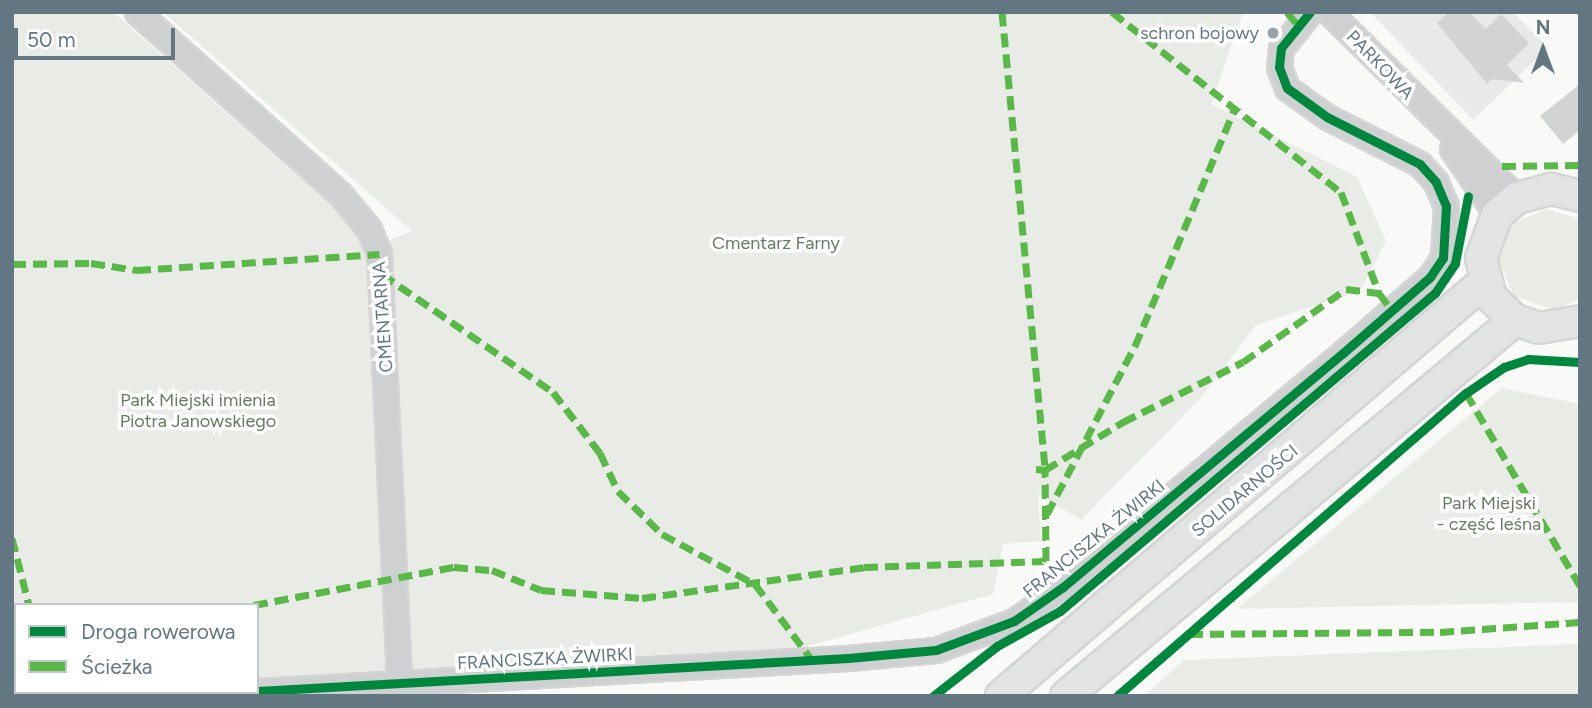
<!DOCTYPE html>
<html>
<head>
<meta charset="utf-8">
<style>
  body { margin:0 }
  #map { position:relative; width:1592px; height:708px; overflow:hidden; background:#f9f9f8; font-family:Figtree,sans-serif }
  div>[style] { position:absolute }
  .built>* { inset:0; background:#e8eae9 }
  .green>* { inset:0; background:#e9ece6 }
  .building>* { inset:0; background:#d2d4d4 }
  .roads { filter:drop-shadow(2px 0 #d5d5d6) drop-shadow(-2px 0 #d5d5d6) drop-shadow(0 2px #d5d5d6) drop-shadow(0 -2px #d5d5d6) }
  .minor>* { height:23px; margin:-11.5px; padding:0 11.5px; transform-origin:11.5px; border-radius:11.5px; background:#ced0d1 }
  .major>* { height:30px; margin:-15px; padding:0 15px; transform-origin:15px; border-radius:15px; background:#e2e3e3 }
  .quiet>* { height:7px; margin-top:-3.5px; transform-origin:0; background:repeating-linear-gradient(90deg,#58b947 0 14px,transparent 0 21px) }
  .cycleway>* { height:9px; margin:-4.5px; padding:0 4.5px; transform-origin:4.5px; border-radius:4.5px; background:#00873e }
  .dots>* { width:19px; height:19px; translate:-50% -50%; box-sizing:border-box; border:4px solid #fff; border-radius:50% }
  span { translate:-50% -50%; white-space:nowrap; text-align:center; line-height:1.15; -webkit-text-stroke:7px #fff; paint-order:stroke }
  .poi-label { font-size:18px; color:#637783 }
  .right { translate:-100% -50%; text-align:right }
  .street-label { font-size:18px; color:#637783 }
  .park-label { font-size:18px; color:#687a63 }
  .frame { position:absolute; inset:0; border:14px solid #637783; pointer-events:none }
  .legend { position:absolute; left:14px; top:603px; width:245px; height:91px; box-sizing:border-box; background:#fff; border:2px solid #c1c9cd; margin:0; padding:9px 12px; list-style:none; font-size:21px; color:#637783 }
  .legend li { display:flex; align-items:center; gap:14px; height:35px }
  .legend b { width:35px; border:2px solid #c1c9cd }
  .north { position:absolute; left:1508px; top:14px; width:70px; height:70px; -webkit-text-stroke:5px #fff; paint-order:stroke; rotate:0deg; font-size:19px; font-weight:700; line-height:28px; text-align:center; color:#637783 }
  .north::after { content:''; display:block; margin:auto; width:24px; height:32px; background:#637783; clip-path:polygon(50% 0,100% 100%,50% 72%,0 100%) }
  .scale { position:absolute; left:14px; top:28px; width:161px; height:32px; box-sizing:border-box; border:4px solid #637783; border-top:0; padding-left:9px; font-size:21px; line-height:24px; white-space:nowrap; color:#637783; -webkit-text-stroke:5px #fff; paint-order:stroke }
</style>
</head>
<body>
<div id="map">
  <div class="built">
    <div style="clip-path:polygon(1370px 12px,1513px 12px,1548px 48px,1473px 120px)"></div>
  </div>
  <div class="green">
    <div style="clip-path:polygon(12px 12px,113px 12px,329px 204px,370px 248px,412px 231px,163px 12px,1243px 12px,1211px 104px,1357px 177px,1386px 241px,1361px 290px,1256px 325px,1199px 400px,1081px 520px,1038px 494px,1041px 541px,1003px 544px,993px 594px,801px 648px,257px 682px,257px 605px,16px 605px,16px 692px,89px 692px,12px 696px)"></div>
    <div style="clip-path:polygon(1546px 209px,1580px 219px,1580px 299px,1553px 310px,1514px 296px,1498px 259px,1512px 224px)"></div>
    <div style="clip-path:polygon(1502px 388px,1575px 403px,1580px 409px,1580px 602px,1237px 609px)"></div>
    <div style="clip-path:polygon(1580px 644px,1580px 696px,1144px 696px,1184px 660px)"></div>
  </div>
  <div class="building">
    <div style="clip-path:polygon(1449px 12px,1469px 12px,1486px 29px,1501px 14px,1529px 43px,1507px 65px,1524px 83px,1492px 79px,1487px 84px,1437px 23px)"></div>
    <div style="clip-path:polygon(1580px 84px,1580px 130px,1563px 144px,1540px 116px)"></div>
  </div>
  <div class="roads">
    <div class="minor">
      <div style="left:137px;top:12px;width:273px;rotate:41.9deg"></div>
      <div style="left:340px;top:194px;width:45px;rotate:50.4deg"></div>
      <div style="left:369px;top:229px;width:27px;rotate:68deg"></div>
      <div style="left:379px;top:254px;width:429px;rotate:87.3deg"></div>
      <div style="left:1329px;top:12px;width:264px;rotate:44.7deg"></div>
      <div style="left:1452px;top:149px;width:80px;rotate:55.7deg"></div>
      <div style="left:257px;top:691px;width:592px;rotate:-3.2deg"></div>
      <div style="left:848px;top:658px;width:88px;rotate:-5.2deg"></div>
      <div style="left:936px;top:650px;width:83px;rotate:-20.4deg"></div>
      <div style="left:1014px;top:621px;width:60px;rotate:-34.8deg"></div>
      <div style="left:1063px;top:587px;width:365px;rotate:-39.9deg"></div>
      <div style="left:1343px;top:353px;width:116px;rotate:-41.1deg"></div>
      <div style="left:1430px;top:277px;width:23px;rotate:-56deg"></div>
      <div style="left:1443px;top:258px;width:52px;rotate:-86.7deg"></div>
      <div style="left:1446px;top:206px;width:26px;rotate:-113deg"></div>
      <div style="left:1436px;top:182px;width:24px;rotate:-132deg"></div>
      <div style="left:1420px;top:164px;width:104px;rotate:-153.2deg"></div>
      <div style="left:1327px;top:117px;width:49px;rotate:-144.1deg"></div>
      <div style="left:1287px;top:88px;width:22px;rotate:-111deg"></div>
      <div style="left:1279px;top:67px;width:19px;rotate:-84deg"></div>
      <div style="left:1281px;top:48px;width:46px;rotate:-51.1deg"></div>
      <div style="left:176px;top:696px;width:61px;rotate:-3.8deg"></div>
    </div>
    <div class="major">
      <div style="left:1580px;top:196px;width:30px;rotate:-166deg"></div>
      <div style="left:1551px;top:189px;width:35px;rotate:165deg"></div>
      <div style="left:1517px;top:198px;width:26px;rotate:140deg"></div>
      <div style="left:1497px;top:215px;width:46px;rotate:110.4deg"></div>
      <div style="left:1481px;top:258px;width:40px;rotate:75.6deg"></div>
      <div style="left:1491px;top:297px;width:33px;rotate:44deg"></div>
      <div style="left:1515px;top:320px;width:25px;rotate:18deg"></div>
      <div style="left:1539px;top:328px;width:42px;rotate:-9.7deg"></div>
      <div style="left:1001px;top:696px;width:636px;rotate:-40.6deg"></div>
      <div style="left:1066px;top:696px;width:586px;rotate:-39.94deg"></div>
    </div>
  </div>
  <div class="quiet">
    <div style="left:1002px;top:12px;width:460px;rotate:84.6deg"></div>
    <div style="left:1045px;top:470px;width:92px;rotate:-31.6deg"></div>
    <div style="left:1123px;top:422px;width:134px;rotate:-26.6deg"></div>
    <div style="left:1243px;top:362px;width:126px;rotate:-35.3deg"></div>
    <div style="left:1346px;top:289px;width:33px;rotate:7deg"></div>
    <div style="left:1379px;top:293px;width:21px;rotate:53deg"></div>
    <div style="left:1112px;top:12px;width:291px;rotate:38.2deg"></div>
    <div style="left:1341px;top:192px;width:108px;rotate:69.4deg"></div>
    <div style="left:1287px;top:12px;width:16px;rotate:50deg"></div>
    <div style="left:1502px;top:166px;width:78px;rotate:-0.7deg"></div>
    <div style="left:12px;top:264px;width:79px;rotate:-0.7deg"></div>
    <div style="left:91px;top:263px;width:47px;rotate:8.7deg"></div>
    <div style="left:137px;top:270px;width:243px;rotate:-3.8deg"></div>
    <div style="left:382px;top:274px;width:208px;rotate:34.6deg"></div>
    <div style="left:553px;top:392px;width:77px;rotate:52.4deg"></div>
    <div style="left:600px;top:453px;width:42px;rotate:64.7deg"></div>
    <div style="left:618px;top:491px;width:62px;rotate:44.3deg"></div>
    <div style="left:662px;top:534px;width:106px;rotate:28.3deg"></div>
    <div style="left:755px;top:584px;width:95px;rotate:53.1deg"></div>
    <div style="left:1466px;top:393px;width:224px;rotate:59.4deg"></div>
    <div style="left:1047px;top:514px;width:190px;rotate:-62.4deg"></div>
    <div style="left:1135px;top:346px;width:258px;rotate:-67.2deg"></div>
    <div style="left:12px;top:538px;width:69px;rotate:75.8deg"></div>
    <div style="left:254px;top:605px;width:204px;rotate:-10.8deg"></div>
    <div style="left:454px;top:567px;width:38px;rotate:5deg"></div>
    <div style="left:492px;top:570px;width:53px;rotate:22.2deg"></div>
    <div style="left:541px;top:590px;width:101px;rotate:4.5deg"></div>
    <div style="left:642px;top:598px;width:224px;rotate:-7.9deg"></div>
    <div style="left:864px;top:567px;width:182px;rotate:-1.9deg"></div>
    <div style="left:1046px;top:561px;width:91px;rotate:-90.6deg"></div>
    <div style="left:1045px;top:470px;width:9px;rotate:-174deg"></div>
    <div style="left:12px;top:626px;width:4px;rotate:-14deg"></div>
    <div style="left:1189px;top:634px;width:251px;rotate:-0.5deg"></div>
    <div style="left:1440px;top:632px;width:140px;rotate:-4.1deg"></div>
  </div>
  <div class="cycleway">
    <div style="left:257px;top:691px;width:592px;rotate:-3.2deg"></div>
    <div style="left:848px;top:658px;width:88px;rotate:-5.2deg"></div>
    <div style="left:936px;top:650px;width:83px;rotate:-20.4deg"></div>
    <div style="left:1014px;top:621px;width:60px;rotate:-34.8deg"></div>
    <div style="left:1063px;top:587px;width:365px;rotate:-39.9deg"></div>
    <div style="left:1343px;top:353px;width:116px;rotate:-41.1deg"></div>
    <div style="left:1430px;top:277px;width:23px;rotate:-56deg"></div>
    <div style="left:1443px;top:258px;width:52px;rotate:-86.7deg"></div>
    <div style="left:1446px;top:206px;width:26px;rotate:-113deg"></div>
    <div style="left:1436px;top:182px;width:24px;rotate:-132deg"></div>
    <div style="left:1420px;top:164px;width:104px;rotate:-153.2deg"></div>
    <div style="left:1327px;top:117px;width:49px;rotate:-144.1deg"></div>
    <div style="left:1287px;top:88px;width:22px;rotate:-111deg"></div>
    <div style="left:1279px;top:67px;width:19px;rotate:-84deg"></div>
    <div style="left:1281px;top:48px;width:46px;rotate:-51.1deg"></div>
    <div style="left:933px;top:696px;width:81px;rotate:-38deg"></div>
    <div style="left:997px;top:646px;width:72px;rotate:-29.1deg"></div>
    <div style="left:1060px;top:611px;width:492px;rotate:-40.3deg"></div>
    <div style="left:1435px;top:293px;width:36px;rotate:-56deg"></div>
    <div style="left:1455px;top:263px;width:68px;rotate:-79deg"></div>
    <div style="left:1117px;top:696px;width:462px;rotate:-41deg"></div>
    <div style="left:1466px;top:393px;width:46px;rotate:-34.4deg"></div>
    <div style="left:1504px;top:367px;width:25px;rotate:-18deg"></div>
    <div style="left:1528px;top:359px;width:52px;rotate:3.3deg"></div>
  </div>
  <div class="dots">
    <div style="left:1273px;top:33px;background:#98a4ac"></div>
  </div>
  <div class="poi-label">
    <span class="right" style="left:1259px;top:33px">schron bojowy</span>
  </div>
  <div class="street-label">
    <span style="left:1380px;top:65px;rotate:46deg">PARKOWA</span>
    <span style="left:383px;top:317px;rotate:-94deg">CMENTARNA</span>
    <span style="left:1245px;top:491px;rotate:-40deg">SOLIDARNOŚCI</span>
    <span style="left:1094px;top:539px;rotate:-39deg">FRANCISZKA ŻWIRKI</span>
    <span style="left:545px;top:659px;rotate:-3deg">FRANCISZKA ŻWIRKI</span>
  </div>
  <div class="park-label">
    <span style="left:776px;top:243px">Cmentarz Farny</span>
    <span style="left:198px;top:411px">Park Miejski imienia<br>Piotra Janowskiego</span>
    <span style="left:1489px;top:514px">Park Miejski<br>- część leśna</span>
  </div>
  <div class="frame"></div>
  <ul class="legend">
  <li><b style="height:9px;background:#00873e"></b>Droga rowerowa</li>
  <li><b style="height:9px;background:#58b947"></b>Ścieżka</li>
  </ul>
  <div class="north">N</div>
  <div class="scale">50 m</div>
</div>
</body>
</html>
